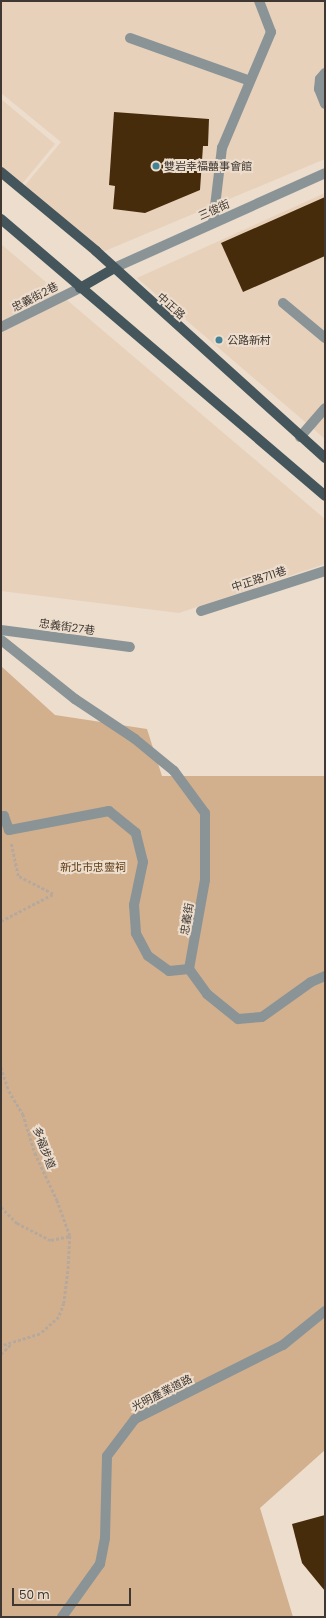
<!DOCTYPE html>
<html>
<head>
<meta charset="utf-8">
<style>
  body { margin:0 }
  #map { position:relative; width:326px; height:1618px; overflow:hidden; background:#edddcd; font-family:Poppins,"Noto Sans TC",sans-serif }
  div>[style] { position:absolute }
  .built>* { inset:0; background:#e7d1bb }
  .green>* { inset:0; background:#d2b08e }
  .building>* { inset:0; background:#472c0b }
  .path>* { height:2.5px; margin-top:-1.25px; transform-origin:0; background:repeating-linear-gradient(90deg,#b6a99c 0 3px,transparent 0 5px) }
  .minor>* { height:10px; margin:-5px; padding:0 5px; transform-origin:5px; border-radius:5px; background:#8a9497 }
  .major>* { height:10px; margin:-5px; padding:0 5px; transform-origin:5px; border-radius:5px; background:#44565b }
  .dots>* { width:11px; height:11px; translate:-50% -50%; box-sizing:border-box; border:2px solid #edddcd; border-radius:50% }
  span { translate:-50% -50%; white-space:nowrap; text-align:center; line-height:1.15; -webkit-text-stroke:4px #edddcd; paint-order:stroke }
  .poi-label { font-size:11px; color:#3f3832 }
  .left { translate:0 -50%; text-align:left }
  .street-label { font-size:11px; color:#3f3832 }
  .park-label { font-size:11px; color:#5f3c14 }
  .frame { position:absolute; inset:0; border:2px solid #3f3832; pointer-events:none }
  .scale { position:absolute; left:12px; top:1588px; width:119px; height:18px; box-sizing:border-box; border:2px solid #3f3832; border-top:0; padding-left:5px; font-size:12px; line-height:14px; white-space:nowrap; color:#3f3832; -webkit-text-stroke:3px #edddcd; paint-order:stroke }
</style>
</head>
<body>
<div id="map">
  <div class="built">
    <div style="clip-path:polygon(1px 1px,325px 1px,325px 159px,100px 253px,22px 189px,61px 142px,1px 93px)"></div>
    <div style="clip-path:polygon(1px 99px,55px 144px,22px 184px,1px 167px)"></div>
    <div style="clip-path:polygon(325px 193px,325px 439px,137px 278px)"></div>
    <div style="clip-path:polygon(1px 244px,325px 519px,325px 564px,179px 613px,1px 591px)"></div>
  </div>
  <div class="green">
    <div style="clip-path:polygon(1px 666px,55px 715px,147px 729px,162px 776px,325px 776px,325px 1450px,260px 1508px,293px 1617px,1px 1617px)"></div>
  </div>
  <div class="building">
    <div style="clip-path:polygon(114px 112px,209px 119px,208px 146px,203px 146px,200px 190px,145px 213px,113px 209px,115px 186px,109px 185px)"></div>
    <div style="clip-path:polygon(325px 197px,325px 256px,243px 292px,221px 243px)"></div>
    <div style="clip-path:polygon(325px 1515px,325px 1591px,302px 1563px,292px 1524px)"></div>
  </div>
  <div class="path">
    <div style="left:1px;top:921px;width:59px;rotate:-27.4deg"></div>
    <div style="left:53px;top:894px;width:39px;rotate:-153deg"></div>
    <div style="left:18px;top:876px;width:35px;rotate:-102deg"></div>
    <div style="left:1px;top:1067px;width:25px;rotate:72deg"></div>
    <div style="left:9px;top:1091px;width:27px;rotate:59deg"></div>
    <div style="left:23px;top:1114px;width:41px;rotate:72.9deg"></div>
    <div style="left:35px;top:1153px;width:52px;rotate:64.9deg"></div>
    <div style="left:57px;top:1200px;width:38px;rotate:70deg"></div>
    <div style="left:70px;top:1236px;width:35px;rotate:93deg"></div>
    <div style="left:68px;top:1271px;width:32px;rotate:97deg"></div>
    <div style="left:64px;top:1303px;width:15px;rotate:110deg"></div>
    <div style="left:59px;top:1317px;width:25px;rotate:138deg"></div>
    <div style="left:40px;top:1334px;width:41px;rotate:162.9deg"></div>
    <div style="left:1px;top:1207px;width:23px;rotate:45deg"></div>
    <div style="left:17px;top:1223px;width:38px;rotate:27deg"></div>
    <div style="left:51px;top:1240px;width:19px;rotate:-12deg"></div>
    <div style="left:1px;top:1354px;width:14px;rotate:-45deg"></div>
  </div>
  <div class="minor">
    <div style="left:130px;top:38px;width:127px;rotate:19.7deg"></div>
    <div style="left:325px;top:73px;width:8px;rotate:130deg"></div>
    <div style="left:320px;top:79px;width:10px;rotate:96deg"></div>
    <div style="left:319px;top:89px;width:16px;rotate:68deg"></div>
    <div style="left:213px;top:223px;width:76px;rotate:-83.2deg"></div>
    <div style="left:222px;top:148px;width:126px;rotate:-67.1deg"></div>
    <div style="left:271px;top:32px;width:33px;rotate:-111deg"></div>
    <div style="left:114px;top:268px;width:231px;rotate:-24.2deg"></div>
    <div style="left:283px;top:303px;width:55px;rotate:39.8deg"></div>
    <div style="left:1px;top:327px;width:88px;rotate:-26.3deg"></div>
    <div style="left:300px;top:437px;width:38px;rotate:-49deg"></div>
    <div style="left:201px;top:611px;width:130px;rotate:-17.9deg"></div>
    <div style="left:1px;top:630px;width:130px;rotate:7.5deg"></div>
    <div style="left:1px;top:640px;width:95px;rotate:38.6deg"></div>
    <div style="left:75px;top:699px;width:72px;rotate:33.7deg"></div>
    <div style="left:135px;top:739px;width:50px;rotate:39.4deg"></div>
    <div style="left:174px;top:771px;width:52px;rotate:53.6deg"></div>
    <div style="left:205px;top:813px;width:67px;rotate:90deg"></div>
    <div style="left:205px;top:880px;width:90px;rotate:100.2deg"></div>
    <div style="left:189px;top:969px;width:20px;rotate:174deg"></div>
    <div style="left:169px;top:971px;width:26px;rotate:-144deg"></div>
    <div style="left:148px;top:956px;width:26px;rotate:-118deg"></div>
    <div style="left:136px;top:933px;width:28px;rotate:-94deg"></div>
    <div style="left:134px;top:905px;width:44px;rotate:-78.2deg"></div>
    <div style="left:143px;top:862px;width:30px;rotate:-104deg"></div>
    <div style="left:136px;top:833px;width:35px;rotate:-141deg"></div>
    <div style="left:109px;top:811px;width:102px;rotate:169.2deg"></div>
    <div style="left:9px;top:830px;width:15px;rotate:-110deg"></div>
    <div style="left:4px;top:816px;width:3px;rotate:180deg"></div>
    <div style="left:189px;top:969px;width:31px;rotate:54deg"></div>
    <div style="left:207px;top:994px;width:40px;rotate:39deg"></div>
    <div style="left:238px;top:1019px;width:24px;rotate:-5deg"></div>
    <div style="left:262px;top:1017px;width:60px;rotate:-35.5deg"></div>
    <div style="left:311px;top:982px;width:15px;rotate:-23deg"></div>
    <div style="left:62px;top:1617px;width:65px;rotate:-54.4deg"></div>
    <div style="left:100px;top:1564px;width:26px;rotate:-79deg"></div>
    <div style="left:105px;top:1538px;width:82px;rotate:-88.6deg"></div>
    <div style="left:107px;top:1456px;width:46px;rotate:-52.9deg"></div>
    <div style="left:135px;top:1419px;width:165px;rotate:-26.6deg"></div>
    <div style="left:283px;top:1345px;width:54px;rotate:-39deg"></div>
  </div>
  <div class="major">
    <div style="left:1px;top:172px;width:124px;rotate:39.7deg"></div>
    <div style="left:96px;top:251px;width:309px;rotate:42.1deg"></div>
    <div style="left:1px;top:219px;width:426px;rotate:40.5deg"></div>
    <div style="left:80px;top:288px;width:39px;rotate:-30deg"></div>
  </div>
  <div class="dots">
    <div style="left:156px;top:166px;background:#428295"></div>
    <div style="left:219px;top:340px;background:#428295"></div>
  </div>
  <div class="poi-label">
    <span class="left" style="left:164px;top:166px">雙岩幸福囍事會館</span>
    <span class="left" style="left:227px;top:340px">公路新村</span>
  </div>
  <div class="street-label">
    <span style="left:214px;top:210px;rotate:-24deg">三俊街</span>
    <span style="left:35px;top:297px;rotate:-27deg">忠義街2巷</span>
    <span style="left:171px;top:306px;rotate:42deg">中正路</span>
    <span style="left:259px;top:579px;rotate:-18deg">中正路711巷</span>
    <span style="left:67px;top:627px;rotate:8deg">忠義街27巷</span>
    <span style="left:187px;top:919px;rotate:-81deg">忠義街</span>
    <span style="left:44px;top:1148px;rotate:69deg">多福步道</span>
    <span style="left:162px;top:1393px;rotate:-27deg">光明產業道路</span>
  </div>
  <div class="park-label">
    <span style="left:93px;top:867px">新北市忠靈祠</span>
  </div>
  <div class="frame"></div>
  <div class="scale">50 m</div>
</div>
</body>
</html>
